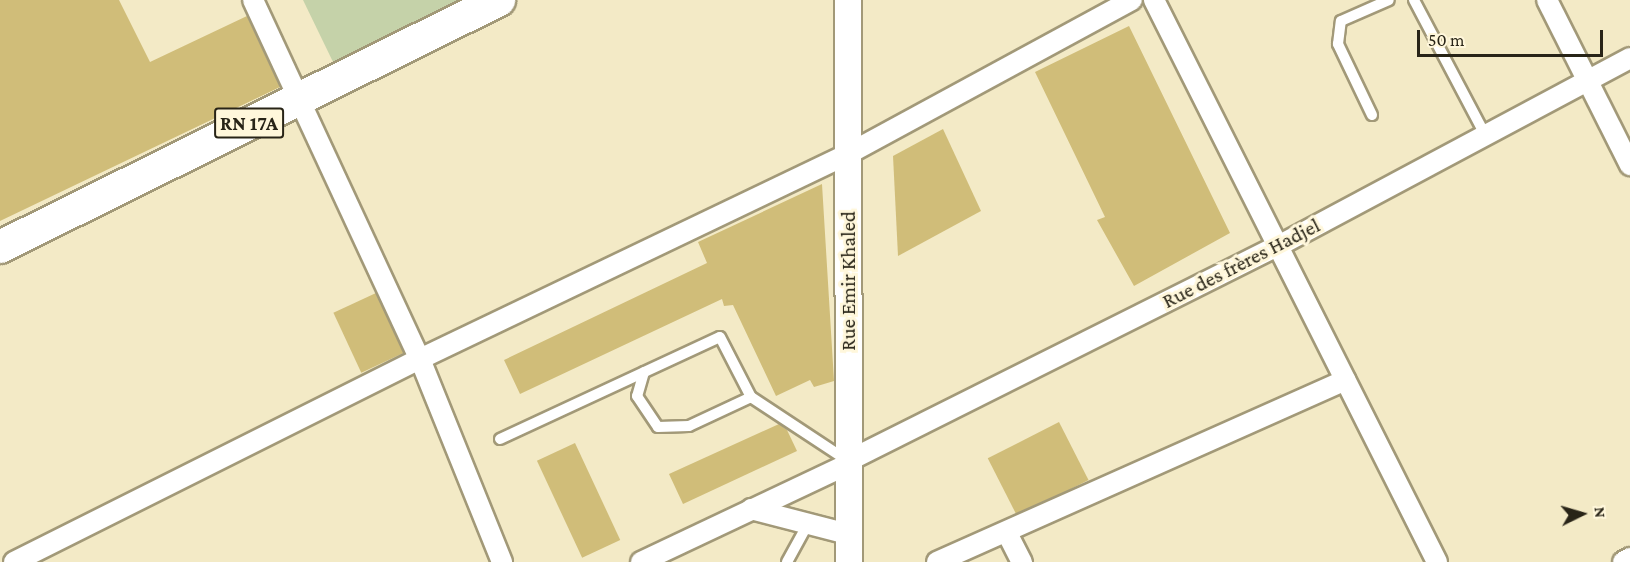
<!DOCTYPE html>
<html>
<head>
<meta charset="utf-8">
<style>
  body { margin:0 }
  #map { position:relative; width:1630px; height:562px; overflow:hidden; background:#f3eac6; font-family:"Crimson Pro",serif }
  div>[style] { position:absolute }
  .green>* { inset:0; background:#c5d2a9 }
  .building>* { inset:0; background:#d0bd79; transform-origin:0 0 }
  .roads { filter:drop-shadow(2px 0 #a29978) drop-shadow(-2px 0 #a29978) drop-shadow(0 2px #a29978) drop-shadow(0 -2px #a29978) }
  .service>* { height:10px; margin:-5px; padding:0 5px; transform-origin:5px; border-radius:5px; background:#fff }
  .minor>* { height:20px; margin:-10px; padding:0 10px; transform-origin:10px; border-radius:10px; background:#fff }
  .tertiary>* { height:26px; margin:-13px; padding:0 13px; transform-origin:13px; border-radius:13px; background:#fff }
  .primary>* { height:32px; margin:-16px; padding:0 16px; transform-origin:16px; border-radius:16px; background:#fff }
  span { translate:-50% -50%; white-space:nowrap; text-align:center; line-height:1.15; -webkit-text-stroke:6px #fff7db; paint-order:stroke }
  .shield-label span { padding:2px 4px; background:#fff7db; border:2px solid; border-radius:4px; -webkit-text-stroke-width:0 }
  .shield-label { font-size:20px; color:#282417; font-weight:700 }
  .street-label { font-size:21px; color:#282417 }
  .north { position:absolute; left:1552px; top:484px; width:60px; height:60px; -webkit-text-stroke:4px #fff7db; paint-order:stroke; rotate:85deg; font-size:16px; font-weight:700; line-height:24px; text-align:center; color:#282417 }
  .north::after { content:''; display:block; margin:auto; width:21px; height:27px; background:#282417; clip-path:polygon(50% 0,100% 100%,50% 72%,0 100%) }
  .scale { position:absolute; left:1417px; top:30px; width:186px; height:27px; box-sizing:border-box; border:3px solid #282417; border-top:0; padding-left:8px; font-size:18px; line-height:21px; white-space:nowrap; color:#282417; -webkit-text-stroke:4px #fff7db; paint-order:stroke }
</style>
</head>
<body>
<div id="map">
  <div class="green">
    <div style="clip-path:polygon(303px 0,464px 0,334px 64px)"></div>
  </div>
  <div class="building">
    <div style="clip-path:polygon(0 0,119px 0,150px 62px,247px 16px,280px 87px,0 221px)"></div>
    <div style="clip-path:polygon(1129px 26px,1230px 233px,1134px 286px,1097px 220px,1105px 217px,1035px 72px)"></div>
    <div style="clip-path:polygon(943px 129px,981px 211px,898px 256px,893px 156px)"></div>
    <div style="clip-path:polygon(822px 184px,834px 381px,814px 387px,810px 380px,776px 396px,733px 305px,724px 306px,722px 299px,520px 394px,504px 360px,707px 263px,698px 242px)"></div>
    <div style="left:376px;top:293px;width:66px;height:47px;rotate:65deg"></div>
    <div style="left:1059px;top:422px;width:65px;height:80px;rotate:63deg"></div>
    <div style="clip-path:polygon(779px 424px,787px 430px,797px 451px,683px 504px,669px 474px)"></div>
    <div style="left:575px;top:443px;width:107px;height:42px;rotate:65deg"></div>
  </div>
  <div class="roads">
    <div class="service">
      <div style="left:1414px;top:0;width:150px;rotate:62.2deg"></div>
      <div style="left:1372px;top:115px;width:79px;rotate:-115.6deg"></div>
      <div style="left:1338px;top:44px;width:23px;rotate:-83deg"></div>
      <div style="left:1341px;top:21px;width:52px;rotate:-23.6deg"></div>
      <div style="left:644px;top:372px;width:25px;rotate:106deg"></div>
      <div style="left:637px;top:396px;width:37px;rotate:56deg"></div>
      <div style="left:658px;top:427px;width:31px;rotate:-2deg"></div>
      <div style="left:689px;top:426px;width:68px;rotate:-25.1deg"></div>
      <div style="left:500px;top:439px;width:242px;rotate:-24.9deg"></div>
      <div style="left:720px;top:337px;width:68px;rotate:62.7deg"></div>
      <div style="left:751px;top:397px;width:116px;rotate:33.4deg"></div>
      <div style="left:787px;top:562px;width:46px;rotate:-61.2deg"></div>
    </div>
    <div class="minor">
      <div style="left:253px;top:0;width:396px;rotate:65.1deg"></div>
      <div style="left:420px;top:359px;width:219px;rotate:68deg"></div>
      <div style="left:1154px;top:0;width:629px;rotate:63.27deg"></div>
      <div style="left:1547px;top:0;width:185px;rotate:63.3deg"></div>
      <div style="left:848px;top:461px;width:481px;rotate:-26.6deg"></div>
      <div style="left:1278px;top:246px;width:399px;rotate:-28.1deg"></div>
      <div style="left:751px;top:509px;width:100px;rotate:14.5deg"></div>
      <div style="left:1007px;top:533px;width:33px;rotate:63deg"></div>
      <div style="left:14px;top:562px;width:454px;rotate:-26.6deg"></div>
      <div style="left:420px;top:359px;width:475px;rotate:-25.6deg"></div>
      <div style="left:848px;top:154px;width:323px;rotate:-28.5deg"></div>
      <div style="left:641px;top:562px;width:229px;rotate:-25.3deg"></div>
      <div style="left:937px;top:562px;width:447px;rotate:-24deg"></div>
      <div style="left:1623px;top:562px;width:8px;rotate:-30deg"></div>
    </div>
    <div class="tertiary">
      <div style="left:848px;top:0;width:562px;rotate:89.9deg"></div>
    </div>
    <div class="primary">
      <div style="left:0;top:247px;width:557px;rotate:-26.33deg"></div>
    </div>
  </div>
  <div class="shield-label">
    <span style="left:249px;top:123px">RN 17A</span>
  </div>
  <div class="street-label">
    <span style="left:1241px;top:263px;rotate:-27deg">Rue des frères Hadjel</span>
    <span style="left:848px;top:281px;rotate:-90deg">Rue Emir Khaled</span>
  </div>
  <div class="north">N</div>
  <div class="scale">50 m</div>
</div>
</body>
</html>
